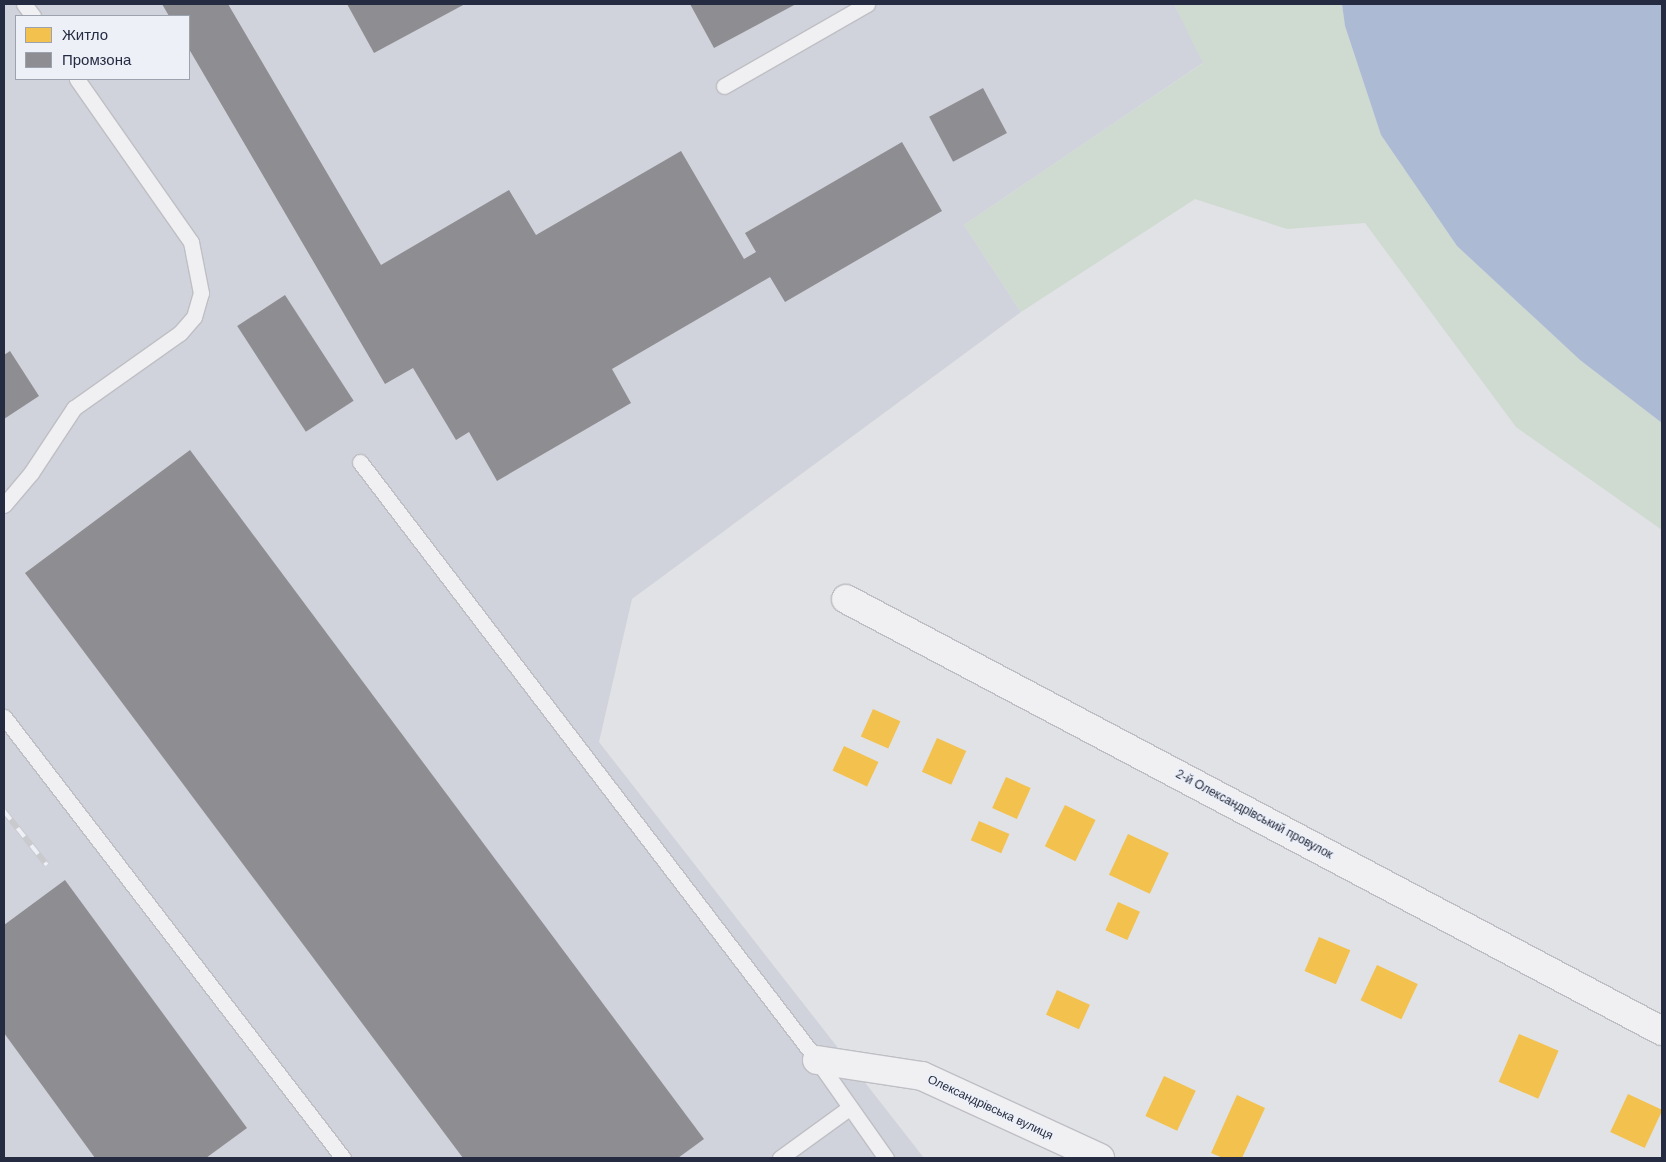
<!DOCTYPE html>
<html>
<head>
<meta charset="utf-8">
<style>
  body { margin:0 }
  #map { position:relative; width:1666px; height:1162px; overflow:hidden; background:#e1e2e6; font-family:Arial,sans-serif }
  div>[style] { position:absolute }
  .built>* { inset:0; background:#d1d3dc }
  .green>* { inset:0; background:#cfdad0 }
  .water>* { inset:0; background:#acbad4 }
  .homes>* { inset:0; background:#f2c14e; transform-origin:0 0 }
  .industry>* { inset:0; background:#8d8d92; transform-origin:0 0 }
  .roads { filter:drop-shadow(1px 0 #bebfc4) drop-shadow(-1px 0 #bebfc4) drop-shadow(0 1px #bebfc4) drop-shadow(0 -1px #bebfc4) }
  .service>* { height:15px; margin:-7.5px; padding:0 7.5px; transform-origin:7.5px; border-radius:7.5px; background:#f0f0f3 }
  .minor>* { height:28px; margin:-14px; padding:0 14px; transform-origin:14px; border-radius:14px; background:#f0f0f3 }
  .rail>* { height:5.5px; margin-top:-2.75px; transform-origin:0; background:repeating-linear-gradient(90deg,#edf0f7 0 11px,#c9cace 0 22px); box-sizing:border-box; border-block:1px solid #c9cace }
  span { translate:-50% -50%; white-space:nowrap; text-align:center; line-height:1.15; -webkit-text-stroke:5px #edf0f7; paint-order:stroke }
  .street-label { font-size:12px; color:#252c42 }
  .frame { position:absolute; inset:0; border:5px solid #252c42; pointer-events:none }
  .legend { position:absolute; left:15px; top:15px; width:175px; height:65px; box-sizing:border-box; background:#edf0f7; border:1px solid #9da2af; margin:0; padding:6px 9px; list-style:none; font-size:15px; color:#252c42 }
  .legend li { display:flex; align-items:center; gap:10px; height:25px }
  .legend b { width:25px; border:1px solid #9da2af }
</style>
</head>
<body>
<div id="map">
  <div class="built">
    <div style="clip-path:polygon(evenodd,4px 4px,1174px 4px,1204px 62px,964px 225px,1021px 312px,632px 599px,599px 742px,924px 1158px,4px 1158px,4px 4px,16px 16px,189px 16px,189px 79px,16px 79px,16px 16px)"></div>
  </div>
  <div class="green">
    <div style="clip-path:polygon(1174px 4px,1342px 4px,1345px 26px,1381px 135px,1457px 246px,1580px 360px,1662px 423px,1662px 530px,1516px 427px,1365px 223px,1287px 229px,1195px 199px,1021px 312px,964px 225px,1203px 63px)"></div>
  </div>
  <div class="water">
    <div style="clip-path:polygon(1342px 4px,1662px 4px,1662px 423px,1580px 360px,1457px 246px,1381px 135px,1345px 26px)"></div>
  </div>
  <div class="homes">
    <div style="left:873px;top:709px;width:30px;height:30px;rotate:24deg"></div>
    <div style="left:937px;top:738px;width:32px;height:37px;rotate:24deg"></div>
    <div style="left:844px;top:746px;width:38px;height:27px;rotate:25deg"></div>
    <div style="left:1006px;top:777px;width:27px;height:34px;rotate:24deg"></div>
    <div style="left:1065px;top:805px;width:34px;height:46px;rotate:26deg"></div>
    <div style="left:979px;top:821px;width:33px;height:21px;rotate:23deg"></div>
    <div style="left:1128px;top:834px;width:45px;height:45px;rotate:25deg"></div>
    <div style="left:1118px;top:902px;width:24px;height:31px;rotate:24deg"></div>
    <div style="left:1319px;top:937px;width:34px;height:37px;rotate:23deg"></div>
    <div style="left:1377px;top:965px;width:45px;height:39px;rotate:25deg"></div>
    <div style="left:1057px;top:990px;width:36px;height:27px;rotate:24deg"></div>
    <div style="left:1519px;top:1034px;width:43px;height:52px;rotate:23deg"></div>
    <div style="left:1164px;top:1076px;width:35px;height:44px;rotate:25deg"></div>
    <div style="left:1628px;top:1094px;width:38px;height:42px;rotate:25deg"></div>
    <div style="clip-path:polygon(1237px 1095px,1265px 1108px,1242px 1158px,1223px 1158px,1211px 1153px)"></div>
  </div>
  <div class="industry">
    <div style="clip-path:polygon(162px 4px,228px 4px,381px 265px,509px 190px,536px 235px,681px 151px,744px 259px,756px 252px,745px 233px,902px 142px,942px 211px,785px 302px,770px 277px,612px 369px,631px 403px,497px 481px,469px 432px,456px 440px,413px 368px,385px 384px,189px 49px,189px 16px,169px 16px)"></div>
    <div style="clip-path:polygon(347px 4px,465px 4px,374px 53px)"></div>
    <div style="clip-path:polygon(690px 4px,796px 4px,714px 48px)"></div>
    <div style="left:983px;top:88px;width:51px;height:61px;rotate:62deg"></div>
    <div style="left:285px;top:295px;width:126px;height:57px;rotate:57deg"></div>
    <div style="clip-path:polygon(10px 351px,39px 396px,4px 419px,4px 355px)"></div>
    <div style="clip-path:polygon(190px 450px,704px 1139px,678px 1158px,463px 1158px,25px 573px)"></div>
    <div style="clip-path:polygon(65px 880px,247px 1128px,206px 1158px,95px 1158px,4px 1033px,4px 925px)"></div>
  </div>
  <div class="roads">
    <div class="service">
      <div style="left:24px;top:4px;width:15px;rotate:53deg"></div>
      <div style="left:724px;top:86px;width:165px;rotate:-29.8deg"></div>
      <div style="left:360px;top:462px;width:753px;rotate:52.61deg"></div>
      <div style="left:817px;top:1060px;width:120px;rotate:54.9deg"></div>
      <div style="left:4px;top:505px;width:42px;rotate:-49.8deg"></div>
      <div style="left:31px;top:473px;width:78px;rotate:-56.5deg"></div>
      <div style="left:74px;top:408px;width:130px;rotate:-35.3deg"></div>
      <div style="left:180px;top:333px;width:21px;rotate:-49deg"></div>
      <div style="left:194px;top:317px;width:25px;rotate:-74deg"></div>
      <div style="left:201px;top:293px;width:52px;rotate:-101.1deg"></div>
      <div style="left:191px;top:242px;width:199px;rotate:-125deg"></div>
      <div style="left:4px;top:717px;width:556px;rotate:52.45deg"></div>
      <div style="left:780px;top:1158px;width:85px;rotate:-35.9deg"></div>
    </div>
    <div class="minor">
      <div style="left:846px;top:599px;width:923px;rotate:27.9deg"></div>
      <div style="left:817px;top:1060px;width:106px;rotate:8.7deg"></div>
      <div style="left:922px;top:1076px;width:196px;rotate:24.7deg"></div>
    </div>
  </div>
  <div class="rail">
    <div style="left:4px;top:811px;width:69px;rotate:51.5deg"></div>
  </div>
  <div class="street-label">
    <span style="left:1254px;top:815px;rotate:28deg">2-й Олександрівський провулок</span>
    <span style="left:990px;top:1108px;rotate:25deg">Олександрівська вулиця</span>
  </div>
  <div class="frame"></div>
  <ul class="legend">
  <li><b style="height:14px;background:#f2c14e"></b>Житло</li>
  <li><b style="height:14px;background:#8d8d92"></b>Промзона</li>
  </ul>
</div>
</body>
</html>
